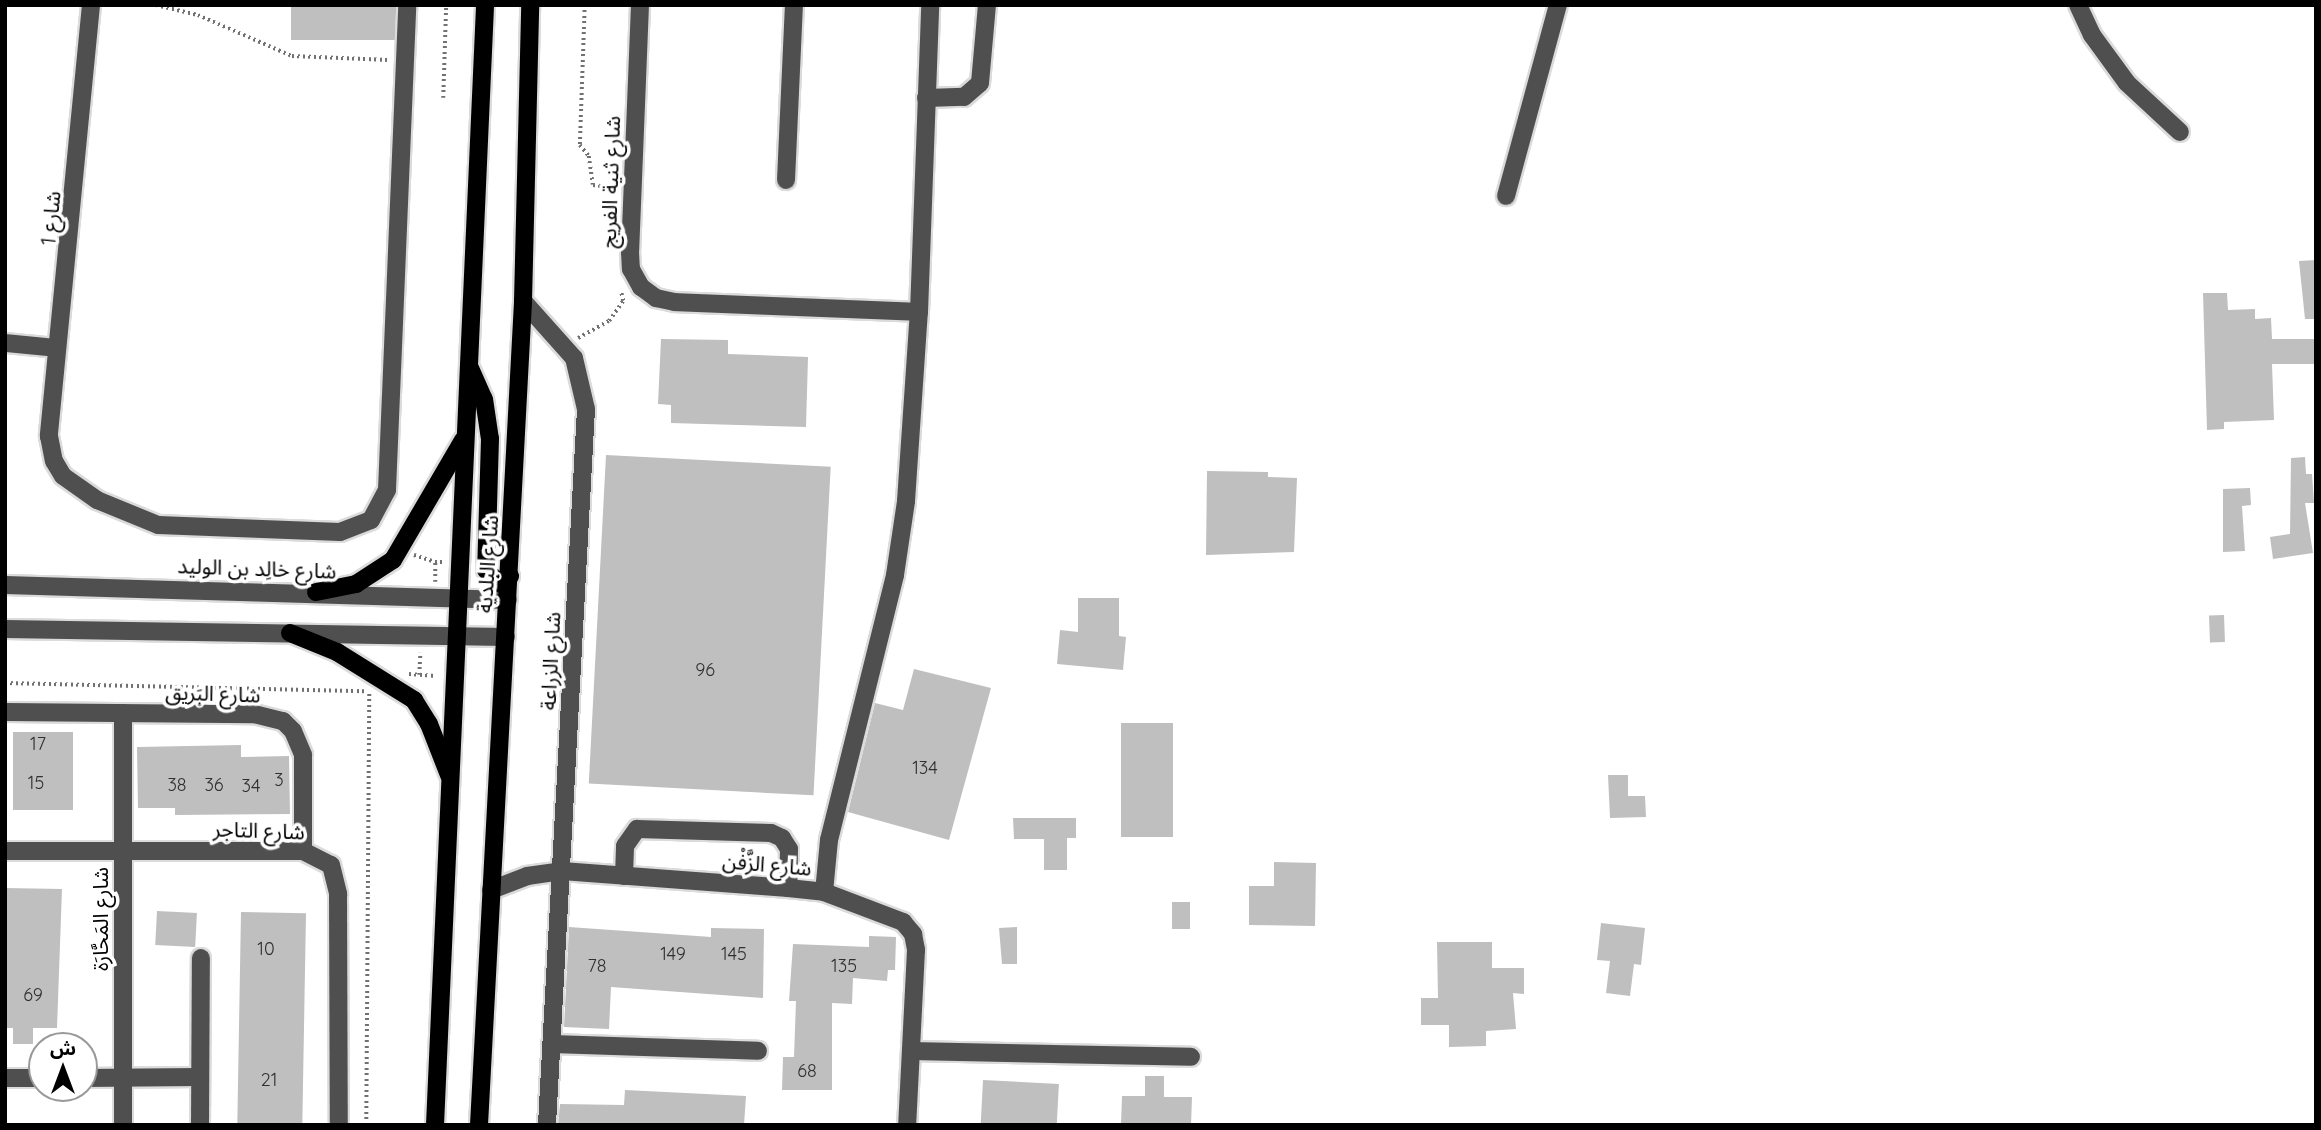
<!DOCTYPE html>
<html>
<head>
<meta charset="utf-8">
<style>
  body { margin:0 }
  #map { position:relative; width:2321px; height:1130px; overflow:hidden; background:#fff; font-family:Quicksand,"Noto Sans Arabic",sans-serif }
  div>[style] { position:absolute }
  .building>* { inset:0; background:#bfbfbf; transform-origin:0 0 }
  .path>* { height:3.5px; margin-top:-1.75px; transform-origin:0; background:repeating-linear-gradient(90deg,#717171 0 2px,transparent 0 5.5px) }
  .roads { filter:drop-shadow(2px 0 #dbdbdb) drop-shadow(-2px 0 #dbdbdb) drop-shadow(0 2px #dbdbdb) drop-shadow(0 -2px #dbdbdb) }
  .minor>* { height:18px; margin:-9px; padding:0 9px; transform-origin:9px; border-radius:9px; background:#4f4f4f }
  .major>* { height:18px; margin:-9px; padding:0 9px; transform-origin:9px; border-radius:9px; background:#000 }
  span { translate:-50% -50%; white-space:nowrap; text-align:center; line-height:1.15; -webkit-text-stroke:7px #fff; paint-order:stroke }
  .number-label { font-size:18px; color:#303030 }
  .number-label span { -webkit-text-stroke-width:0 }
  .street-label { font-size:21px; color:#000 }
  .frame { position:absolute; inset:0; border:7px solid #000; pointer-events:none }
  .north { position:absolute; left:28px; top:1032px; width:70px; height:70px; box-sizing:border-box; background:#fff; border:2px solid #999; border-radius:50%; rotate:0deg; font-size:19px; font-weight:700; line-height:28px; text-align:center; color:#000 }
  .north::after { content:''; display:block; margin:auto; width:24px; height:32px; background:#000; clip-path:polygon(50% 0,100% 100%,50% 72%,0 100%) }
</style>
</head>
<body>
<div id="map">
  <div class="building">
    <div style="left:291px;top:5px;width:105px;height:35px"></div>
    <div style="clip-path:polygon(2316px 260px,2316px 319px,2305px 319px,2299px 261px)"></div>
    <div style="clip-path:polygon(2203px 293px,2227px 293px,2228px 310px,2255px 309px,2255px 319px,2271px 318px,2272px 339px,2316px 339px,2316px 364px,2272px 364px,2274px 420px,2224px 422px,2224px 429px,2207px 430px)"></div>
    <div style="clip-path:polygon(661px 339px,728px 340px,728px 354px,808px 357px,806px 427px,671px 423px,671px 405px,658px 404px)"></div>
    <div style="left:606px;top:455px;width:225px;height:329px;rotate:3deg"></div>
    <div style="clip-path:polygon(2305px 457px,2306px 474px,2312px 474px,2314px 503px,2305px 503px,2313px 553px,2273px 559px,2270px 537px,2290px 534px,2291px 458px)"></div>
    <div style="clip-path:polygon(1207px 471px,1268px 472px,1268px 477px,1297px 478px,1294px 552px,1206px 555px)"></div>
    <div style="clip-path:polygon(2250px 488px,2251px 505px,2242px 506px,2245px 551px,2223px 552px,2223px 489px)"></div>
    <div style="clip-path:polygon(1078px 598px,1119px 598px,1119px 636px,1126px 637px,1123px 670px,1057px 664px,1060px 630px,1078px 632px)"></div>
    <div style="left:2224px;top:615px;width:27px;height:15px;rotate:88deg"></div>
    <div style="clip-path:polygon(914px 669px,991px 688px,949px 840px,848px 812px,875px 703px,903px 710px)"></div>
    <div style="left:1173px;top:723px;width:114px;height:52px;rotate:90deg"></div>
    <div style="left:13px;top:732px;width:60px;height:78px"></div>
    <div style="clip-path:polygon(241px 745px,241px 757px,289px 756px,290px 814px,175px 815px,175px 808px,138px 808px,137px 747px)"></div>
    <div style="clip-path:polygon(1608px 775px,1628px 775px,1628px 796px,1645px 796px,1646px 817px,1610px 818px)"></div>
    <div style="clip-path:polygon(1013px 818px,1076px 818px,1076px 838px,1067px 838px,1067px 870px,1044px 870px,1044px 839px,1014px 839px)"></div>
    <div style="clip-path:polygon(1274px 862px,1316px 863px,1315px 926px,1249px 925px,1249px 886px,1274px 886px)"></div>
    <div style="clip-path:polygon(5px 888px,62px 889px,57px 1028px,33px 1028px,33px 1044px,13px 1044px,13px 1028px,5px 1028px)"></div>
    <div style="left:1172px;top:902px;width:18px;height:27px"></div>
    <div style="left:157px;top:911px;width:40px;height:34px;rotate:3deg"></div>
    <div style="left:241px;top:912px;width:65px;height:213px;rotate:1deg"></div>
    <div style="clip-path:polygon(1601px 923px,1645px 928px,1641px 965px,1634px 964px,1630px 996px,1606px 993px,1610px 961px,1597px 960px)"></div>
    <div style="clip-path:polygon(569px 927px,711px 937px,711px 928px,764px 929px,763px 998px,611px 987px,609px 1029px,564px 1027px)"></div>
    <div style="clip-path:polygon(1017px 927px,1017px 964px,1002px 964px,999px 928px)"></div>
    <div style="clip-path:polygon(869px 936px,896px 937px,895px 970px,888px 970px,887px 981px,853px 978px,852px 1004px,832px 1003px,832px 1090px,782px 1090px,783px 1057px,794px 1057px,796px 1001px,789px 1001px,793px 944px,869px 947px)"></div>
    <div style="clip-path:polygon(1437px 942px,1492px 942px,1492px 968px,1524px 968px,1524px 994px,1513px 993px,1516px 1029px,1486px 1031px,1486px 1046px,1449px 1047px,1449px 1025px,1421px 1025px,1421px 998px,1438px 998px)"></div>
    <div style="clip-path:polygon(1145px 1076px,1164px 1076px,1164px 1097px,1192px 1097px,1191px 1125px,1121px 1125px,1122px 1096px,1145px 1096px)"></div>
    <div style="left:983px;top:1080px;width:76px;height:45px;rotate:3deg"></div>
    <div style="clip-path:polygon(625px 1090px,746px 1096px,744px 1125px,558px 1125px,560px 1104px,624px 1105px)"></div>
  </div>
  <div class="path">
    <div style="left:156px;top:5px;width:43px;rotate:13.4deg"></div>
    <div style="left:198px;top:15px;width:103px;rotate:23.6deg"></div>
    <div style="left:292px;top:56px;width:97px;rotate:2.4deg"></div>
    <div style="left:585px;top:5px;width:140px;rotate:92deg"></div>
    <div style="left:580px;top:145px;width:14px;rotate:51deg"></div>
    <div style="left:589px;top:156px;width:29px;rotate:82deg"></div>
    <div style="left:593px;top:185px;width:21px;rotate:8deg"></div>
    <div style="left:443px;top:98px;width:93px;rotate:-88.2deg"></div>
    <div style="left:578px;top:338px;width:35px;rotate:-29deg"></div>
    <div style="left:609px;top:321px;width:24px;rotate:-55deg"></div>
    <div style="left:623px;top:301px;width:9px;rotate:-103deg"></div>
    <div style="left:414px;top:555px;width:22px;rotate:18deg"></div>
    <div style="left:435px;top:582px;width:20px;rotate:-90deg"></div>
    <div style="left:435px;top:562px;width:7px"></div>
    <div style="left:409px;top:674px;width:27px;rotate:4deg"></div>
    <div style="left:419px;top:675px;width:22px;rotate:-87deg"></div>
    <div style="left:5px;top:683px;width:360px;rotate:1.3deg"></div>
    <div style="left:366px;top:1125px;width:432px;rotate:-89.6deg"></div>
  </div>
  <div class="roads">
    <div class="minor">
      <div style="left:91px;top:5px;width:433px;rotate:95.6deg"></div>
      <div style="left:49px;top:436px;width:25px;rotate:79deg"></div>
      <div style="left:54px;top:461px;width:17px;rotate:59deg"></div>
      <div style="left:63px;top:476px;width:42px;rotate:35.2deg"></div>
      <div style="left:97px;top:500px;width:66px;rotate:22.3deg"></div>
      <div style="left:158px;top:525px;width:182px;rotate:2.2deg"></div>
      <div style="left:340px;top:532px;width:33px;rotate:-21deg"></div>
      <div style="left:371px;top:520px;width:34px;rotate:-62deg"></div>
      <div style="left:387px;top:490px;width:485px;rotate:-87.6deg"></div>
      <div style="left:640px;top:5px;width:247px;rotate:92.3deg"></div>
      <div style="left:630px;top:252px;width:17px;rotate:87deg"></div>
      <div style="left:631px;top:269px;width:21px;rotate:61deg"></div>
      <div style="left:641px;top:287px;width:19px;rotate:36deg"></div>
      <div style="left:656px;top:298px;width:19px;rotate:12deg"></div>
      <div style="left:675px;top:302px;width:244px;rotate:2.3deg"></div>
      <div style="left:2078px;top:5px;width:33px;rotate:65deg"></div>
      <div style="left:2092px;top:35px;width:59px;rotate:53.9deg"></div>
      <div style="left:2127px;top:83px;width:72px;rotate:42.8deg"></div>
      <div style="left:926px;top:98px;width:38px;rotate:-2deg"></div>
      <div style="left:964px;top:97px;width:21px;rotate:-41deg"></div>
      <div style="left:980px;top:83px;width:78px;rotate:-84.9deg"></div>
      <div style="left:786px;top:180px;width:175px;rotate:-87.4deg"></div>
      <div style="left:1506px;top:196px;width:198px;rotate:-74.8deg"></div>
      <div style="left:523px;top:301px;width:76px;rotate:48.2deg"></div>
      <div style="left:574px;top:358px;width:52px;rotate:76.8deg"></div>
      <div style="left:586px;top:409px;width:717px;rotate:93.12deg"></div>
      <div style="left:5px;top:343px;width:52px;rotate:5.5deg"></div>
      <div style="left:5px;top:585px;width:503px;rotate:1.71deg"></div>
      <div style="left:5px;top:629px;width:501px;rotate:0.91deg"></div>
      <div style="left:5px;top:712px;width:249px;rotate:0.5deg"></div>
      <div style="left:254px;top:714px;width:30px;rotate:14deg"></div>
      <div style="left:283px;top:721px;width:14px;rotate:45deg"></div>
      <div style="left:293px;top:731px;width:26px;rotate:67deg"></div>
      <div style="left:303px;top:755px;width:96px;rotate:90deg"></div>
      <div style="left:5px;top:851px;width:298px"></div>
      <div style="left:303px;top:851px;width:31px;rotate:27deg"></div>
      <div style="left:331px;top:865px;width:30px;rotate:76deg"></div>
      <div style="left:338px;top:894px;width:231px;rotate:89.8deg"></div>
      <div style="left:624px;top:876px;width:30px;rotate:-88deg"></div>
      <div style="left:625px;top:846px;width:21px;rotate:-55deg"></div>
      <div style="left:637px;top:829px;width:134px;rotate:1.7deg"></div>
      <div style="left:771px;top:833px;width:12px;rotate:24deg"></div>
      <div style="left:782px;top:838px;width:13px;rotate:58deg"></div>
      <div style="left:789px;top:849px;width:39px;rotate:91deg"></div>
      <div style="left:491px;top:890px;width:39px;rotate:-21deg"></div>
      <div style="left:527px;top:876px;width:35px;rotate:-8deg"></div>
      <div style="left:562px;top:871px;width:227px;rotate:4.3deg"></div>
      <div style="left:788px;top:888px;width:36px;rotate:6deg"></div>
      <div style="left:824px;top:892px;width:85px;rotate:20.8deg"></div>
      <div style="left:903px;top:922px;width:16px;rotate:50deg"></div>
      <div style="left:913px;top:934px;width:16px;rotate:79deg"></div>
      <div style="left:916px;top:950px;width:175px;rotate:92.9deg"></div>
      <div style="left:824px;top:892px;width:52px;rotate:-84.5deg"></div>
      <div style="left:829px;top:840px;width:273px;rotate:-76deg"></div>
      <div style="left:895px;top:575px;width:75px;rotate:-81.5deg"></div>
      <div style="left:906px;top:501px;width:189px;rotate:-86.1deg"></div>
      <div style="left:919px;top:312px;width:307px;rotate:-87.9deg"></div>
      <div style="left:552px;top:1044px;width:206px;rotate:1.9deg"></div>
      <div style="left:911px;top:1051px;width:280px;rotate:1.2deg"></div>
      <div style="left:5px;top:1078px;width:37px"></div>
      <div style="left:84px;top:1078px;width:116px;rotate:-0.5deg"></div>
      <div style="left:123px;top:1125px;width:412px;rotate:-90deg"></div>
      <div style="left:200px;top:1125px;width:167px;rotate:-89.7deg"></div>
    </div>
    <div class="major">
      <div style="left:469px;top:366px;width:36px;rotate:66deg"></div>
      <div style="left:484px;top:399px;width:40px;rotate:81.5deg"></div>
      <div style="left:490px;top:439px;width:131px;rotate:91.7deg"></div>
      <div style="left:486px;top:570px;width:18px;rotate:45deg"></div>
      <div style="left:499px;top:583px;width:13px;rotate:-32deg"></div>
      <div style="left:316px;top:592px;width:41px;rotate:-11.3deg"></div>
      <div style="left:356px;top:584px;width:44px;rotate:-33deg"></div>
      <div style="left:393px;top:560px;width:139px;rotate:-59.7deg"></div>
      <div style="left:290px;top:633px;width:51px;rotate:22deg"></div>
      <div style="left:337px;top:652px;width:91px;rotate:31.9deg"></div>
      <div style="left:414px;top:700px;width:28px;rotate:58deg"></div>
      <div style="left:429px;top:724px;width:55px;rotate:68.6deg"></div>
      <div style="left:435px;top:1125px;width:1121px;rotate:-87.44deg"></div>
      <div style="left:479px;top:1125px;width:825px;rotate:-86.94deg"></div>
      <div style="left:523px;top:301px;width:296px;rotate:-88.6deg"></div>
    </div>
  </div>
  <div class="number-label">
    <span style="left:705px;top:670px">96</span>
    <span style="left:38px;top:744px">17</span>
    <span style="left:925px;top:768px">134</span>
    <span style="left:279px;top:780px">3</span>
    <span style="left:36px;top:783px">15</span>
    <span style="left:177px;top:785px">38</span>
    <span style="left:214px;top:785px">36</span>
    <span style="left:251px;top:786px">34</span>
    <span style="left:266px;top:949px">10</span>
    <span style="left:673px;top:954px">149</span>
    <span style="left:734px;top:954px">145</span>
    <span style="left:597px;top:966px">78</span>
    <span style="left:844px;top:966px">135</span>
    <span style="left:33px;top:995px">69</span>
    <span style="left:807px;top:1071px">68</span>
    <span style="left:269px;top:1080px">21</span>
  </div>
  <div class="street-label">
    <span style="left:610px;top:182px;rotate:-88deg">شارع ثنية الفريج</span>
    <span style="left:50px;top:218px;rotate:-84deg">شارع 1</span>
    <span style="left:487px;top:564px;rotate:-86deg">شارع البلدية</span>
    <span style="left:257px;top:568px;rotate:2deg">شارع خالِد بن الوليد</span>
    <span style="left:550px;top:661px;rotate:-87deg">شارع الزراعة</span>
    <span style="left:213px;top:693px;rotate:2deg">شارع البَريق</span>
    <span style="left:259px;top:830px;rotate:2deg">شارع التاجر</span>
    <span style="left:767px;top:864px;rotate:5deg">شارع الزَّفْن</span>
    <span style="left:100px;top:919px;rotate:-90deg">شارع المَحَّارَة</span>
  </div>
  <div class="frame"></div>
  <div class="north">ش</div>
</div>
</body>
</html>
